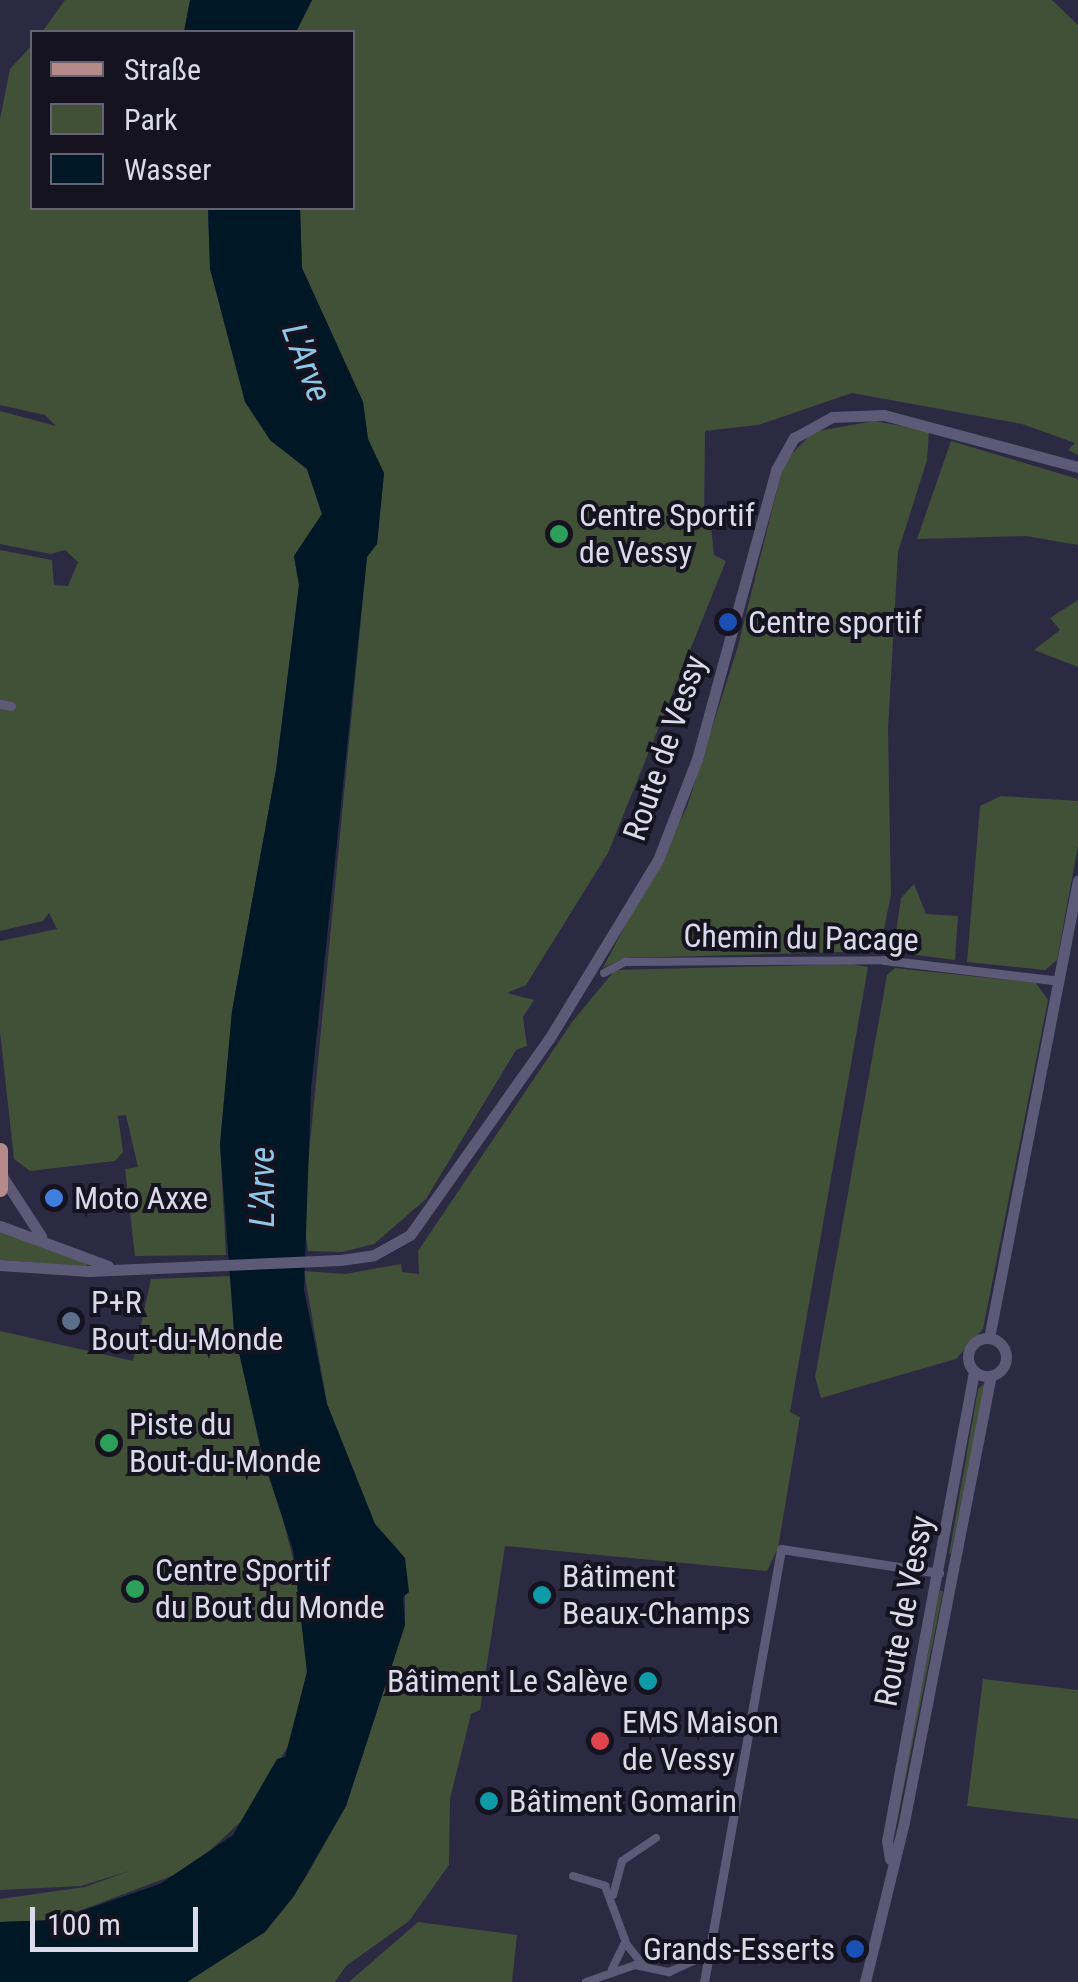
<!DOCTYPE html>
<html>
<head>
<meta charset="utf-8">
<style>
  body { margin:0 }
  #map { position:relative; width:1078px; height:1982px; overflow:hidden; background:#2c2943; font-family:"Roboto Condensed",sans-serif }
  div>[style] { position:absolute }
  .green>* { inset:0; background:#405138 }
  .water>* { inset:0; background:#001725 }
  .pedestrian>* { height:8px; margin:-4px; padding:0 4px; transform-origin:4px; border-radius:4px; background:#5d5a78 }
  .minor>* { height:9px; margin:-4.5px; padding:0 4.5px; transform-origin:4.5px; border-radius:4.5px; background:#5d5a78 }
  .tertiary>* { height:11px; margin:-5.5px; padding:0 5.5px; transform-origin:5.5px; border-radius:5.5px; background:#5d5a78 }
  .tertiary>.ring { margin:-5.5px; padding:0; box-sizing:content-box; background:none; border:11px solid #5d5a78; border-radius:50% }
  .primary>* { height:15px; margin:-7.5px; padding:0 7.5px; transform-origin:7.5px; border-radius:7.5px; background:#b58a88 }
  .dots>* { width:28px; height:28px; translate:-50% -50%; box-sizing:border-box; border:5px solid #15131f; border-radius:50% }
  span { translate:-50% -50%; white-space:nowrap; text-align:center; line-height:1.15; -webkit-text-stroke:8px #15131f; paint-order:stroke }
  .poi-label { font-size:32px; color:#dbdaeb }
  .left { translate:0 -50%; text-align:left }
  .right { translate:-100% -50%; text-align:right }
  .street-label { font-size:32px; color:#dbdaeb }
  .water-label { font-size:35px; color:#8ec8e9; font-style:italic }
  .legend { position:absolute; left:30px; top:30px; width:325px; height:180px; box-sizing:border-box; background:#15131f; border:2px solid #646371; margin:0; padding:12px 18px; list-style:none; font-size:30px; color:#dbdaeb }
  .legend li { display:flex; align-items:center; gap:20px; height:50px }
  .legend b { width:50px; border:2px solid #646371 }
  .scale { position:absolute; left:30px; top:1907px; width:168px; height:45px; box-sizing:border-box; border:5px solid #dbdaeb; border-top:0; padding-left:12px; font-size:30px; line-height:35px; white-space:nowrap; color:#dbdaeb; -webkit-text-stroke:8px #15131f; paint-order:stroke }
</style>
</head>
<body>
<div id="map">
  <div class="green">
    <div style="clip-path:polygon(65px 0,190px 0,184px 32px,42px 32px)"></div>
    <div style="clip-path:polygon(312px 0,1052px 0,1078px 25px,1078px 455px,1068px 450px,1075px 443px,1022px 424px,852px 393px,758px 425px,705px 431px,704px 526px,711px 526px,714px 555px,726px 561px,608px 853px,526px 985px,507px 993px,534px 1000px,523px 1017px,527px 1046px,516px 1050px,426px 1199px,374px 1244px,342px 1252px,308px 1251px,303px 1216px,367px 557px,377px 543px,384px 474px,368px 439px,363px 402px,302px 268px,300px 208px,352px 208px,352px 32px,296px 32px)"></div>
    <div style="clip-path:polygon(32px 45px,32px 208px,208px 208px,210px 269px,270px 440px,307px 469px,322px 514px,294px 556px,299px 585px,276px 770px,232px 1011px,220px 1145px,226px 1255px,135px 1256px,125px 1169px,138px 1167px,126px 1115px,118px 1116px,123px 1152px,115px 1161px,30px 1171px,14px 1159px,0 1032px,0 941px,57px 929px,49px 913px,43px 921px,0 931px,0 550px,52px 560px,54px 585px,68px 586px,78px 562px,65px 550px,51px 554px,0 544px,0 411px,56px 426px,45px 415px,0 405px,0 119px,10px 69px)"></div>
    <div style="clip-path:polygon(874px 421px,929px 431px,927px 460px,898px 552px,888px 730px,891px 894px,880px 951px,624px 958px,603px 968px,687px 807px,738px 646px,784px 462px,813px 432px)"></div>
    <div style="clip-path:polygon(951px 441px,1078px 479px,1078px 545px,1026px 536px,917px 539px)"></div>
    <div style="clip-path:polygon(1078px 600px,1078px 667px,1034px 650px,1060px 630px,1050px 618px)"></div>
    <div style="clip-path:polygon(1001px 796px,1078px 801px,1078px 846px,1057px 960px,1045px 970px,967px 962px,980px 806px)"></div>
    <div style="clip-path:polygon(914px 884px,926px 914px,958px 916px,955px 960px,893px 952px,901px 898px)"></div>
    <div style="clip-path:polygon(851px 964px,868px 967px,790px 1412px,800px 1417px,778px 1548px,767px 1571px,505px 1546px,480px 1710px,471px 1714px,450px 1799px,449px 1865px,409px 1921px,346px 1966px,335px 1982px,187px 1982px,265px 1932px,306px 1877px,346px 1806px,405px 1625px,405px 1558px,375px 1524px,327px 1404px,304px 1271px,345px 1274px,401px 1264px,402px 1272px,419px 1274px,418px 1251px,572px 1022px,615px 970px)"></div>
    <div style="clip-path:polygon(895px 968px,1036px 983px,1048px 1000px,983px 1329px,956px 1359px,821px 1398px,815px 1377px,887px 975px)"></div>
    <div style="clip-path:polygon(0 1231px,87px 1264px,87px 1266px,0 1260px)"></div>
    <div style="clip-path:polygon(231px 1276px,234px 1331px,302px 1593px,307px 1671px,293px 1737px,249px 1814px,190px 1869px,55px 1920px,0 1922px,0 1899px,85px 1887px,132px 1870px,81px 1886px,0 1890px,0 1331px,133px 1361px,151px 1279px)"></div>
    <div style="clip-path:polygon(985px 1383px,951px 1553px,949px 1555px,978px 1389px)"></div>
    <div style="clip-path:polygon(940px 1591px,943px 1591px,895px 1832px,894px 1830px)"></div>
    <div style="clip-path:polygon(983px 1679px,1078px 1690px,1078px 1819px,967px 1806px)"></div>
    <div style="clip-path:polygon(418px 1922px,517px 1935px,512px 1982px,349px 1982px)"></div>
  </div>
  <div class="water">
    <div style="clip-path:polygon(190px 0,312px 0,296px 32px,184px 32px)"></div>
    <div style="clip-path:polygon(208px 208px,300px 208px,302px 268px,363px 402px,368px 439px,384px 473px,377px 544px,367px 557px,311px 1089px,304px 1290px,327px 1404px,375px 1524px,405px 1558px,409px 1592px,403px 1597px,405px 1625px,346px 1806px,294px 1896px,265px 1932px,187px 1982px,0 1982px,0 1922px,55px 1920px,160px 1884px,233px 1835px,277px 1759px,285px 1757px,307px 1672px,293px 1550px,263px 1459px,234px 1331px,220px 1145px,232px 1011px,276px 770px,299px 585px,294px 556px,322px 514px,307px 469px,270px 440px,245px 402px,210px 269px)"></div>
  </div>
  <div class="pedestrian">
    <div style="left:604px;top:973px;width:24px;rotate:-28deg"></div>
    <div style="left:625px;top:962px;width:259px;rotate:-0.4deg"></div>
    <div style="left:573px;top:1876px;width:34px;rotate:17deg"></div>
    <div style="left:605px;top:1886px;width:63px;rotate:69.6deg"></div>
    <div style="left:627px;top:1945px;width:26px;rotate:51deg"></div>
    <div style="left:613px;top:1895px;width:35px;rotate:-75deg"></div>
    <div style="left:622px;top:1861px;width:41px;rotate:-34.1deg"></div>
    <div style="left:612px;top:1969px;width:30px;rotate:-64deg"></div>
    <div style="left:586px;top:1982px;width:52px;rotate:-19.1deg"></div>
    <div style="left:635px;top:1965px;width:35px;rotate:12deg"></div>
    <div style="left:669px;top:1972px;width:46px;rotate:-24.3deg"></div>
  </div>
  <div class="minor">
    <div style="left:0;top:704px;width:11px;rotate:10deg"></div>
    <div style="left:884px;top:960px;width:176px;rotate:6.8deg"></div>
    <div style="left:704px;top:1982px;width:440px;rotate:-79.9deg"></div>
    <div style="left:781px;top:1549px;width:160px;rotate:8.6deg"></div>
  </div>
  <div class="tertiary">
    <div style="left:2px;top:1176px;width:72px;rotate:57deg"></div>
    <div style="left:0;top:1226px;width:115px;rotate:20.3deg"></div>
    <div style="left:0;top:1265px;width:89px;rotate:3.9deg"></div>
    <div style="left:89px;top:1271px;width:251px;rotate:-2.5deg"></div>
    <div style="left:340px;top:1260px;width:34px;rotate:-8deg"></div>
    <div style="left:374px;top:1255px;width:41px;rotate:-29.1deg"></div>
    <div style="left:410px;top:1235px;width:240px;rotate:-54.7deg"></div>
    <div style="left:549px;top:1039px;width:210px;rotate:-58.7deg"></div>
    <div style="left:658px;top:860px;width:108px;rotate:-68.9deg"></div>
    <div style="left:697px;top:759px;width:300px;rotate:-74.7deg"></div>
    <div style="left:776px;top:470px;width:37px;rotate:-61deg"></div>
    <div style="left:794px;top:438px;width:43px;rotate:-28.9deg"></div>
    <div style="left:832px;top:417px;width:52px;rotate:-2.2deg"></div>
    <div style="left:884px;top:415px;width:201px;rotate:15deg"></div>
    <div class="ring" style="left:968px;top:1338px;width:27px;height:27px"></div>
    <div style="left:989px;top:1338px;width:466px;rotate:-79deg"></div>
    <div style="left:890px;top:1859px;width:18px;rotate:-99deg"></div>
    <div style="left:887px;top:1841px;width:477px;rotate:-79.5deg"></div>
    <div style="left:865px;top:1982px;width:165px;rotate:-76.3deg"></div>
    <div style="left:904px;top:1822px;width:454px;rotate:-79deg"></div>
  </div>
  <div class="primary">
    <div style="left:0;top:1150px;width:39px;rotate:90deg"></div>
  </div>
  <div class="dots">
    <div style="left:559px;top:534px;background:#2e9e5b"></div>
    <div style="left:728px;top:622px;background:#1a4fb4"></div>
    <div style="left:54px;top:1198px;background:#3f7fe0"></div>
    <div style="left:71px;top:1321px;background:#5c6f8a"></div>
    <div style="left:109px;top:1443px;background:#2e9e5b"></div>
    <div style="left:135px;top:1589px;background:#2e9e5b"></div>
    <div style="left:542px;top:1595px;background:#0f9aa8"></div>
    <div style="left:648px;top:1681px;background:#0f9aa8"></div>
    <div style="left:600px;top:1741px;background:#e0444e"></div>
    <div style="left:489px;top:1801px;background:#0f9aa8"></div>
    <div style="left:855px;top:1949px;background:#1a4fb4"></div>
  </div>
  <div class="poi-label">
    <span class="left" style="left:579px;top:534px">Centre Sportif<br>de Vessy</span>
    <span class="left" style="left:748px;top:622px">Centre sportif</span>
    <span class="left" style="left:74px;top:1198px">Moto Axxe</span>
    <span class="left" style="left:91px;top:1321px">P+R<br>Bout-du-Monde</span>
    <span class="left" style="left:129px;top:1443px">Piste du<br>Bout-du-Monde</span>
    <span class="left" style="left:155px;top:1589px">Centre Sportif<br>du Bout du Monde</span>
    <span class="left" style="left:562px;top:1595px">Bâtiment<br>Beaux-Champs</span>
    <span class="right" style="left:628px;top:1681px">Bâtiment Le Salève</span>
    <span class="left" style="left:622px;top:1741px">EMS Maison<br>de Vessy</span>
    <span class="left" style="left:509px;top:1801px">Bâtiment Gomarin</span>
    <span class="right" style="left:835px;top:1949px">Grands-Esserts</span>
  </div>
  <div class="street-label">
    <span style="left:665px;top:748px;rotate:-71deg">Route de Vessy</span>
    <span style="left:801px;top:938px;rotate:1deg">Chemin du Pacage</span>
    <span style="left:904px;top:1611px;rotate:-79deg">Route de Vessy</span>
  </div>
  <div class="water-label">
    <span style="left:306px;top:363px;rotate:69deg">L'Arve</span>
    <span style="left:263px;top:1187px;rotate:-90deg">L'Arve</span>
  </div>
  <ul class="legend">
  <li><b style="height:12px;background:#b58a88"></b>Straße</li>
  <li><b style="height:28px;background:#405138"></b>Park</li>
  <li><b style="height:28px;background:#001725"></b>Wasser</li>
  </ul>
  <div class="scale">100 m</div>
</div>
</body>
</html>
